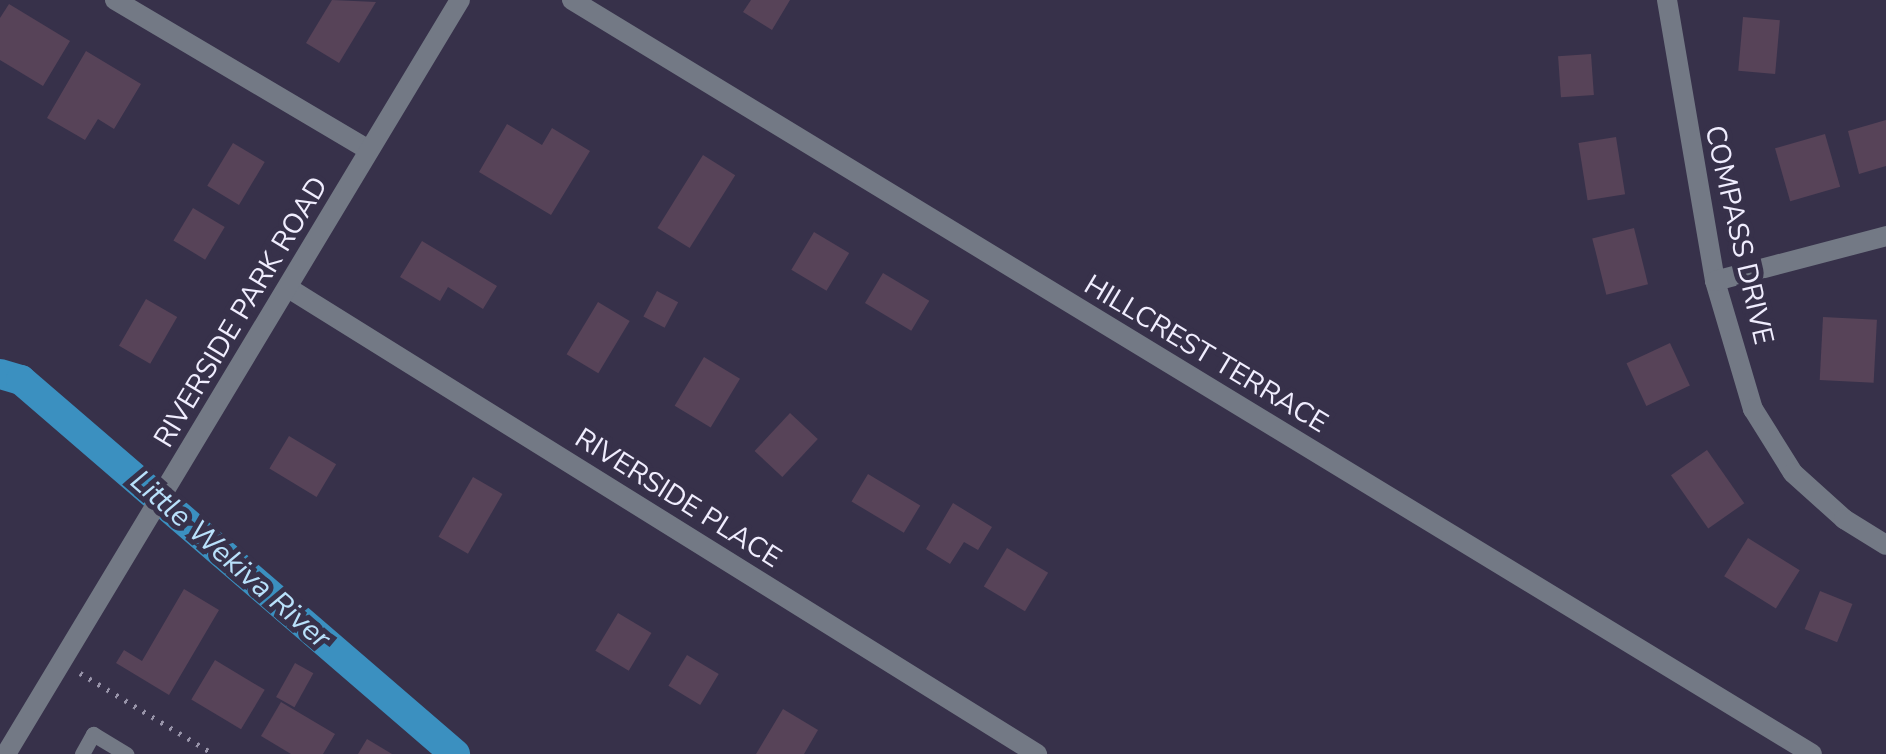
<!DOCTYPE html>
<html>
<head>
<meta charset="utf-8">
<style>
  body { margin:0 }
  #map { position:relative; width:1886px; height:754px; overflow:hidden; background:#37314a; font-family:"Nunito Sans",sans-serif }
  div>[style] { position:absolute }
  .canal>* { height:30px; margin:-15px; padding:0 15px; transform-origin:15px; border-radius:15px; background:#3b90c0 }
  .building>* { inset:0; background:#574358; transform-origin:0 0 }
  .path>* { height:5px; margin-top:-2.5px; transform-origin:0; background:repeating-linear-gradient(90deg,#9894a9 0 2.5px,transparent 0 10.5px) }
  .service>* { height:15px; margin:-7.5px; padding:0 7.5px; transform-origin:7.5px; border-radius:7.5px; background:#737985 }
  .minor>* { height:20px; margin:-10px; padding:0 10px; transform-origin:10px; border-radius:10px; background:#737985 }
  .tertiary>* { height:20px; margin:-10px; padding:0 10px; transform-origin:10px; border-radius:10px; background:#737985 }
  span { translate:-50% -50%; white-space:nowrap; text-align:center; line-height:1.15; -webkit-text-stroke:10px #37314a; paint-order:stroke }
  .street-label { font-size:28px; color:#f0edfe }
  .water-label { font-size:30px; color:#b9e1fb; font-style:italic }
</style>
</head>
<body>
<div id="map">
  <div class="canal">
    <div style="left:0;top:374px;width:22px;rotate:16deg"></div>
    <div style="left:21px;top:380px;width:573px;rotate:40.75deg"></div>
  </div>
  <div class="building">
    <div style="clip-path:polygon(332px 0,376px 2px,339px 63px,306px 43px)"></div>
    <div style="clip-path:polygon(751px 0,790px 0,772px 30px,743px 12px)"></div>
    <div style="clip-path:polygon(9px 4px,70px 41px,43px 86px,0 60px,0 18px)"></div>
    <div style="left:1743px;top:17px;width:37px;height:54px;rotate:5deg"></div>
    <div style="clip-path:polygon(86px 51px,141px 84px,114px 129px,98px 119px,85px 140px,47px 118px)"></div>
    <div style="left:1591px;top:54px;width:41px;height:33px;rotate:86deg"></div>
    <div style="clip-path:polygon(1886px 120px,1886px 166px,1859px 174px,1848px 131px)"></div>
    <div style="clip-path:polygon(507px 124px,542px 145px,552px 128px,590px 151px,551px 215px,479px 172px)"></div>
    <div style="left:1825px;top:134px;width:55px;height:52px;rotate:74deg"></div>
    <div style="left:1616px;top:137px;width:58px;height:38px;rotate:81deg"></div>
    <div style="left:233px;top:143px;width:37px;height:50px;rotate:31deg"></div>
    <div style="left:703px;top:155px;width:38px;height:86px;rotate:32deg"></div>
    <div style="left:193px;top:208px;width:37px;height:38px;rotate:31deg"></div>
    <div style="left:1634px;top:228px;width:58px;height:43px;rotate:76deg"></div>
    <div style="left:814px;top:232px;width:41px;height:44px;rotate:31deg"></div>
    <div style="clip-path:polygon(422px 241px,497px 286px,483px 309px,448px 287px,440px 301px,400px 277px)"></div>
    <div style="left:883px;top:273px;width:54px;height:35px;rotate:31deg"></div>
    <div style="left:657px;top:291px;width:24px;height:29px;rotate:28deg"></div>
    <div style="left:146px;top:299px;width:36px;height:54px;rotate:30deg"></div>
    <div style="left:598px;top:302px;width:37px;height:61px;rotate:31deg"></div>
    <div style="left:1823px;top:317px;width:54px;height:63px;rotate:3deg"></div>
    <div style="left:1670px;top:343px;width:47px;height:48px;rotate:65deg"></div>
    <div style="left:704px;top:357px;width:42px;height:57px;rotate:31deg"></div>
    <div style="left:790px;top:413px;width:38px;height:52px;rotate:43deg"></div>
    <div style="left:289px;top:436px;width:55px;height:38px;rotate:31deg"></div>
    <div style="left:1707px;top:450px;width:65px;height:44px;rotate:55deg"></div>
    <div style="left:868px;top:474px;width:61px;height:32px;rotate:31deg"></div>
    <div style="left:473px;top:477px;width:34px;height:69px;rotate:30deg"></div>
    <div style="clip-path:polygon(953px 503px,992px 527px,978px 550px,964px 542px,950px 564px,926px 549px)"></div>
    <div style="left:1748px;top:538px;width:61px;height:45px;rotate:32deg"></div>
    <div style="left:1007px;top:548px;width:48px;height:45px;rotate:31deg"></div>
    <div style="clip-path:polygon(184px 589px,219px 610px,169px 695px,116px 663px,124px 650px,142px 661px)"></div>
    <div style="left:1820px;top:591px;width:35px;height:41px;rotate:22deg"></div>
    <div style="left:618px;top:613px;width:39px;height:44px;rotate:31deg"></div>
    <div style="left:687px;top:655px;width:37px;height:36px;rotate:31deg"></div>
    <div style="left:215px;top:660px;width:58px;height:46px;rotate:31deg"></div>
    <div style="left:295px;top:663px;width:21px;height:39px;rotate:29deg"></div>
    <div style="clip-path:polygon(281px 702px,335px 734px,323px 754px,291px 754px,261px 736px)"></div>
    <div style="clip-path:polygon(783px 709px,818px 730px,804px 754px,756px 754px)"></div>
    <div style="clip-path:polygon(367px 739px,392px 754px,358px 754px)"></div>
  </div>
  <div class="path">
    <div style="left:80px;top:673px;width:157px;rotate:31.2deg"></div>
  </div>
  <div class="service">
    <div style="left:82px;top:754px;width:23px;rotate:-61deg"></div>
    <div style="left:93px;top:734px;width:39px;rotate:31deg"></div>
  </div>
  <div class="minor">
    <div style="left:115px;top:0;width:295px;rotate:30.6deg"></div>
    <div style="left:572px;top:0;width:1451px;rotate:31.3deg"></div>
    <div style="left:1667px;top:0;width:285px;rotate:80.3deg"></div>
    <div style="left:1715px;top:281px;width:134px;rotate:73.5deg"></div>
    <div style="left:1753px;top:409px;width:75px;rotate:58deg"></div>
    <div style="left:1793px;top:473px;width:69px;rotate:42deg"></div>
    <div style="left:1844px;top:519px;width:49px;rotate:31.8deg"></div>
    <div style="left:1715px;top:281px;width:177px;rotate:-14.7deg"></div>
    <div style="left:290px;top:289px;width:880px;rotate:31.9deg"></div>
  </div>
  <div class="tertiary">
    <div style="left:6px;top:754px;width:880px;rotate:-58.95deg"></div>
  </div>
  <div class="street-label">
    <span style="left:1739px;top:235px;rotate:77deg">COMPASS DRIVE</span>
    <span style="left:241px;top:312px;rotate:-59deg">RIVERSIDE PARK ROAD</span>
    <span style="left:1206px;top:354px;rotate:31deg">HILLCREST TERRACE</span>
    <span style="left:678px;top:498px;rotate:32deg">RIVERSIDE PLACE</span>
  </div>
  <div class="water-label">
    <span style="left:230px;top:560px;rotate:41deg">Little Wekiva River</span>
  </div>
</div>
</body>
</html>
